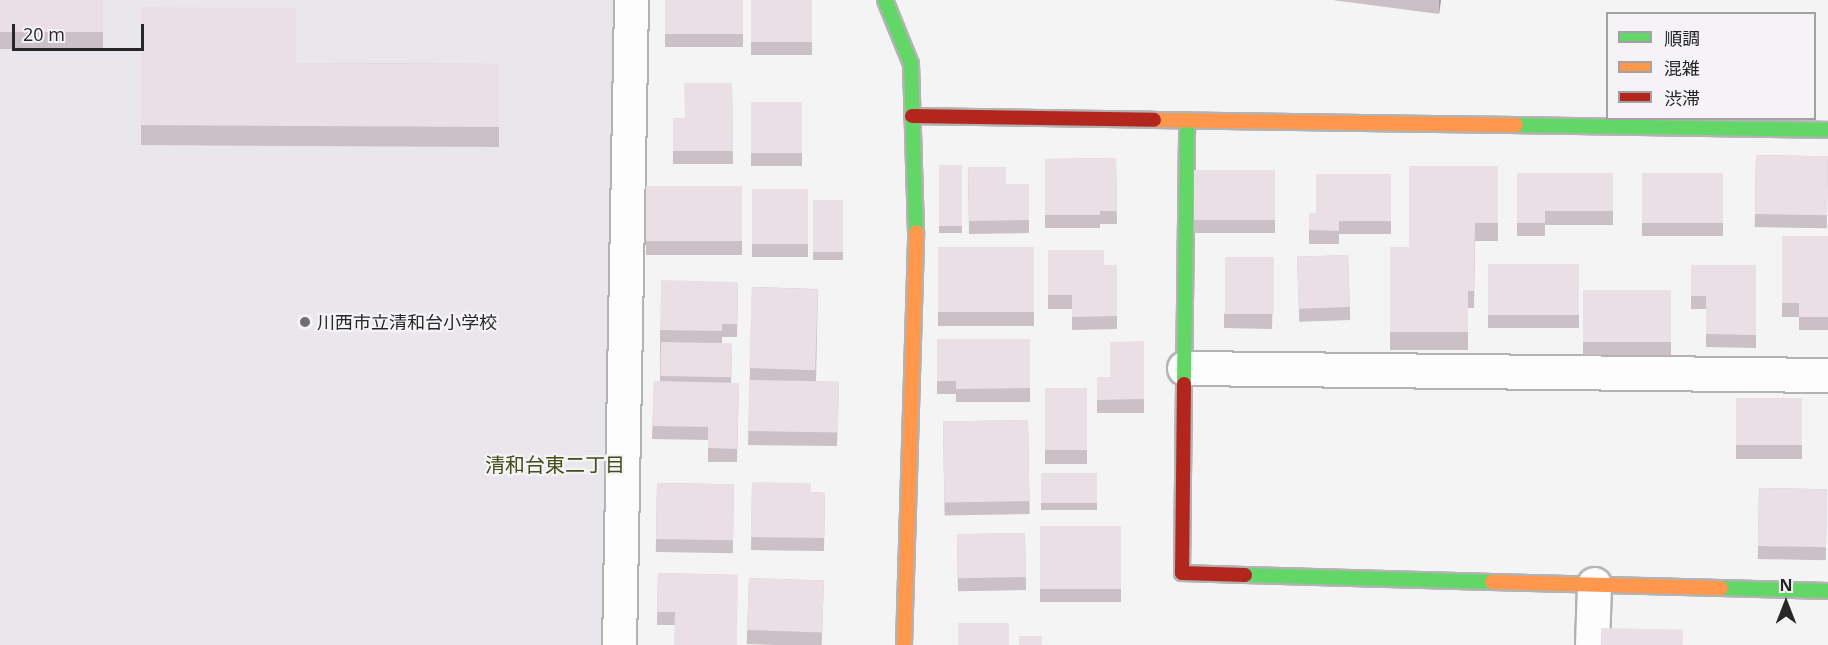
<!DOCTYPE html>
<html>
<head>
<meta charset="utf-8">
<style>
  body { margin:0 }
  #map { position:relative; width:1828px; height:645px; overflow:hidden; background:#f5f4f5; font-family:"Open Sans","Noto Sans JP",sans-serif }
  div>[style] { position:absolute }
  .built>* { inset:0; background:#e9e6ec; transform-origin:0 0 }
  .roads { filter:drop-shadow(2px 0 #b3b3b3) drop-shadow(-2px 0 #b3b3b3) drop-shadow(0 2px #b3b3b3) drop-shadow(0 -2px #b3b3b3) }
  .street>* { height:33px; margin:-16.5px; padding:0 16.5px; transform-origin:16.5px; border-radius:16.5px; background:#fefdfe }
  .fast>* { height:14px; margin:-7px; padding:0 7px; transform-origin:7px; border-radius:7px; background:#63d668 }
  .slow>* { height:14px; margin:-7px; padding:0 7px; transform-origin:7px; border-radius:7px; background:#ff974d }
  .jam>* { height:14px; margin:-7px; padding:0 7px; transform-origin:7px; border-radius:7px; background:#b3261e }
  .wall>* { inset:0; background:#cac0c6; transform-origin:0 0 }
  .shaded-wall>* { inset:0; background:#a49ca1 }
  .building>* { inset:0; background:#ebdfe6; transform-origin:0 0 }
  .dots>* { width:16px; height:16px; translate:-50% -50%; box-sizing:border-box; border:3px solid #f5f3f6; border-radius:50% }
  span { translate:-50% -50%; white-space:nowrap; text-align:center; line-height:1.15; -webkit-text-stroke:4.5px #f5f3f6; paint-order:stroke }
  .poi-label { font-size:18px; color:#272728 }
  .left { translate:0 -50%; text-align:left }
  .neighbourhood-label { font-size:20px; color:#404e17 }
  .legend { position:absolute; left:1606px; top:12px; width:210px; height:108px; box-sizing:border-box; background:#f5f3f6; border:2px solid #a3a1a4; margin:0; padding:8px 10px; list-style:none; font-size:18px; color:#272728 }
  .legend li { display:flex; align-items:center; gap:12px; height:30px }
  .legend b { width:30px; border:2px solid #a3a1a4 }
  .north { position:absolute; left:1756px; top:573px; width:60px; height:60px; -webkit-text-stroke:4px #f5f3f6; paint-order:stroke; rotate:0deg; font-size:16px; font-weight:700; line-height:24px; text-align:center; color:#272728 }
  .north::after { content:''; display:block; margin:auto; width:21px; height:27px; background:#272728; clip-path:polygon(50% 0,100% 100%,50% 72%,0 100%) }
  .scale { position:absolute; left:12px; top:24px; width:132px; height:27px; box-sizing:border-box; border:3px solid #272728; border-top:0; padding-left:8px; font-size:18px; line-height:21px; white-space:nowrap; color:#272728; -webkit-text-stroke:4px #f5f3f6; paint-order:stroke }
</style>
</head>
<body>
<div id="map">
  <div class="built">
    <div style="left:0;top:0;width:615px;height:645px"></div>
  </div>
  <div class="roads">
    <div class="street">
      <div style="left:1184px;top:368px;width:644px;rotate:0.62deg"></div>
      <div style="left:619px;top:645px;width:645px;rotate:-88.93deg"></div>
      <div style="left:1592px;top:645px;width:61px;rotate:-88.1deg"></div>
    </div>
    <div class="fast">
      <div style="left:885px;top:0;width:69px;rotate:67.9deg"></div>
      <div style="left:911px;top:64px;width:168px;rotate:88.3deg"></div>
      <div style="left:1516px;top:125px;width:312px;rotate:0.9deg"></div>
      <div style="left:1184px;top:384px;width:264px;rotate:-89.3deg"></div>
      <div style="left:1245px;top:575px;width:247px;rotate:1.6deg"></div>
      <div style="left:1721px;top:588px;width:107px;rotate:1.6deg"></div>
    </div>
    <div class="slow">
      <div style="left:1154px;top:120px;width:362px;rotate:0.8deg"></div>
      <div style="left:1492px;top:582px;width:229px;rotate:1.5deg"></div>
      <div style="left:904px;top:645px;width:413px;rotate:-88.3deg"></div>
    </div>
    <div class="jam">
      <div style="left:912px;top:116px;width:242px;rotate:0.9deg"></div>
      <div style="left:1184px;top:384px;width:189px;rotate:90.6deg"></div>
      <div style="left:1182px;top:573px;width:63px;rotate:1.8deg"></div>
    </div>
  </div>
  <div class="wall">
    <div style="left:0;top:0;width:103px;height:49px"></div>
    <div style="left:665px;top:0;width:78px;height:47px"></div>
    <div style="left:751px;top:0;width:61px;height:55px"></div>
    <div style="clip-path:polygon(1332px 0,1441px 0,1439px 14px)"></div>
    <div style="clip-path:polygon(141px 7px,296px 63px,499px 64px,499px 147px,141px 145px)"></div>
    <div style="clip-path:polygon(732px 83px,733px 164px,673px 164px,673px 118px,685px 118px)"></div>
    <div style="left:751px;top:102px;width:51px;height:64px"></div>
    <div style="left:1756px;top:155px;width:72px;height:72px;rotate:1deg"></div>
    <div style="clip-path:polygon(1116px 158px,1117px 224px,1100px 224px,1100px 228px,1045px 228px,1045px 159px)"></div>
    <div style="left:939px;top:165px;width:23px;height:68px"></div>
    <div style="clip-path:polygon(1498px 166px,1498px 241px,1475px 241px,1474px 308px,1468px 308px,1468px 350px,1390px 350px,1390px 247px,1409px 247px)"></div>
    <div style="clip-path:polygon(968px 167px,1006px 184px,1029px 184px,1029px 233px,969px 234px)"></div>
    <div style="left:1194px;top:170px;width:81px;height:63px"></div>
    <div style="clip-path:polygon(1517px 173px,1613px 173px,1613px 225px,1545px 225px,1545px 236px,1517px 236px)"></div>
    <div style="left:1642px;top:173px;width:81px;height:63px"></div>
    <div style="clip-path:polygon(1391px 174px,1391px 234px,1339px 234px,1339px 244px,1309px 244px,1309px 213px,1316px 213px)"></div>
    <div style="left:646px;top:186px;width:96px;height:69px"></div>
    <div style="left:808px;top:189px;width:68px;height:56px;rotate:90deg"></div>
    <div style="left:813px;top:200px;width:30px;height:60px"></div>
    <div style="clip-path:polygon(1782px 236px,1828px 236px,1828px 330px,1799px 330px,1799px 317px,1782px 317px)"></div>
    <div style="left:1034px;top:247px;width:79px;height:96px;rotate:90deg"></div>
    <div style="clip-path:polygon(1048px 250px,1104px 265px,1117px 265px,1117px 329px,1072px 330px,1072px 309px,1048px 309px)"></div>
    <div style="left:1348px;top:255px;width:65px;height:51px;rotate:88deg"></div>
    <div style="clip-path:polygon(1274px 257px,1272px 329px,1224px 328px,1224px 314px)"></div>
    <div style="left:1488px;top:264px;width:91px;height:64px"></div>
    <div style="clip-path:polygon(1691px 265px,1756px 265px,1756px 348px,1706px 347px,1706px 309px,1691px 309px)"></div>
    <div style="clip-path:polygon(738px 282px,737px 337px,722px 337px,722px 343px,732px 356px,731px 383px,739px 383px,737px 462px,708px 462px,708px 440px,652px 439px,654px 381px,660px 381px,660px 330px)"></div>
    <div style="clip-path:polygon(752px 287px,818px 289px,816px 381px,839px 382px,837px 446px,748px 445px)"></div>
    <div style="left:1583px;top:290px;width:88px;height:65px"></div>
    <div style="clip-path:polygon(937px 339px,1030px 339px,1030px 402px,956px 402px,956px 394px,937px 394px)"></div>
    <div style="clip-path:polygon(1144px 341px,1144px 413px,1097px 413px,1097px 377px,1110px 377px)"></div>
    <div style="left:1045px;top:388px;width:42px;height:76px"></div>
    <div style="left:1736px;top:398px;width:66px;height:61px"></div>
    <div style="left:1028px;top:420px;width:94px;height:85px;rotate:89deg"></div>
    <div style="left:1041px;top:473px;width:56px;height:37px"></div>
    <div style="clip-path:polygon(752px 482px,811px 492px,825px 493px,824px 551px,751px 550px)"></div>
    <div style="left:657px;top:483px;width:77px;height:69px;rotate:1deg"></div>
    <div style="left:1759px;top:488px;width:68px;height:71px;rotate:1deg"></div>
    <div style="left:1121px;top:526px;width:76px;height:81px;rotate:90deg"></div>
    <div style="left:1025px;top:533px;width:57px;height:68px;rotate:89deg"></div>
    <div style="clip-path:polygon(658px 573px,738px 575px,674px 625px,657px 625px)"></div>
    <div style="left:749px;top:578px;width:75px;height:66px;rotate:2deg"></div>
  </div>
  <div class="shaded-wall">
    <div style="clip-path:polygon(1439px 0,1441px 0,1439px 14px)"></div>
  </div>
  <div class="building">
    <div style="left:0;top:0;width:103px;height:32px"></div>
    <div style="left:665px;top:0;width:78px;height:34px"></div>
    <div style="left:751px;top:0;width:61px;height:42px"></div>
    <div style="clip-path:polygon(141px 7px,296px 8px,296px 63px,499px 64px,499px 127px,141px 125px)"></div>
    <div style="clip-path:polygon(684px 83px,732px 83px,733px 151px,673px 151px,673px 118px,685px 118px)"></div>
    <div style="left:751px;top:102px;width:51px;height:51px"></div>
    <div style="left:1756px;top:155px;width:72px;height:59px;rotate:1deg"></div>
    <div style="clip-path:polygon(1116px 158px,1117px 211px,1100px 211px,1100px 215px,1045px 215px,1045px 159px)"></div>
    <div style="left:939px;top:165px;width:23px;height:61px"></div>
    <div style="clip-path:polygon(1409px 166px,1498px 166px,1498px 223px,1475px 223px,1474px 291px,1468px 291px,1468px 332px,1390px 332px,1390px 247px,1409px 247px)"></div>
    <div style="clip-path:polygon(968px 167px,1006px 167px,1006px 184px,1029px 184px,1029px 220px,969px 221px)"></div>
    <div style="left:1194px;top:170px;width:81px;height:50px"></div>
    <div style="clip-path:polygon(1517px 173px,1613px 173px,1613px 211px,1545px 211px,1545px 223px,1517px 223px)"></div>
    <div style="left:1642px;top:173px;width:81px;height:50px"></div>
    <div style="clip-path:polygon(1316px 174px,1391px 174px,1391px 221px,1339px 221px,1339px 231px,1309px 230px,1309px 213px,1316px 213px)"></div>
    <div style="left:646px;top:186px;width:96px;height:55px"></div>
    <div style="left:808px;top:189px;width:55px;height:56px;rotate:90deg"></div>
    <div style="left:813px;top:200px;width:30px;height:52px"></div>
    <div style="clip-path:polygon(1782px 236px,1828px 236px,1828px 317px,1799px 317px,1799px 303px,1782px 303px)"></div>
    <div style="left:1034px;top:247px;width:65px;height:96px;rotate:90deg"></div>
    <div style="clip-path:polygon(1048px 250px,1104px 250px,1104px 265px,1117px 265px,1117px 316px,1072px 317px,1072px 295px,1048px 295px)"></div>
    <div style="left:1348px;top:255px;width:52px;height:51px;rotate:88deg"></div>
    <div style="left:1225px;top:257px;width:49px;height:57px"></div>
    <div style="left:1488px;top:264px;width:91px;height:51px"></div>
    <div style="clip-path:polygon(1691px 265px,1756px 265px,1756px 335px,1706px 334px,1706px 296px,1691px 296px)"></div>
    <div style="clip-path:polygon(661px 280px,738px 282px,737px 324px,722px 324px,722px 331px,660px 330px)"></div>
    <div style="left:752px;top:287px;width:66px;height:81px;rotate:2deg"></div>
    <div style="left:1583px;top:290px;width:88px;height:52px"></div>
    <div style="clip-path:polygon(937px 339px,1030px 339px,1030px 388px,956px 389px,956px 381px,937px 381px)"></div>
    <div style="clip-path:polygon(1144px 341px,1144px 399px,1097px 400px,1097px 377px,1110px 377px,1110px 342px)"></div>
    <div style="left:661px;top:342px;width:71px;height:34px;rotate:1deg"></div>
    <div style="left:749px;top:380px;width:90px;height:51px;rotate:1deg"></div>
    <div style="clip-path:polygon(654px 381px,739px 383px,737px 449px,708px 448px,708px 427px,652px 426px)"></div>
    <div style="left:1045px;top:388px;width:42px;height:62px"></div>
    <div style="left:1736px;top:398px;width:66px;height:47px"></div>
    <div style="left:1028px;top:420px;width:81px;height:85px;rotate:89deg"></div>
    <div style="left:1041px;top:473px;width:56px;height:30px"></div>
    <div style="clip-path:polygon(752px 482px,811px 483px,811px 492px,825px 493px,824px 538px,751px 537px)"></div>
    <div style="left:657px;top:483px;width:77px;height:56px;rotate:1deg"></div>
    <div style="left:1759px;top:488px;width:68px;height:58px;rotate:1deg"></div>
    <div style="left:1121px;top:526px;width:63px;height:81px;rotate:90deg"></div>
    <div style="left:1025px;top:533px;width:44px;height:68px;rotate:89deg"></div>
    <div style="clip-path:polygon(658px 573px,738px 575px,737px 645px,674px 645px,675px 612px,657px 612px)"></div>
    <div style="left:749px;top:578px;width:75px;height:52px;rotate:2deg"></div>
    <div style="left:958px;top:623px;width:51px;height:22px"></div>
    <div style="left:1601px;top:628px;width:82px;height:17px;rotate:1deg"></div>
    <div style="left:1019px;top:636px;width:23px;height:9px"></div>
  </div>
  <div class="dots">
    <div style="left:305px;top:322px;background:#6f6f70"></div>
  </div>
  <div class="poi-label">
    <span class="left" style="left:317px;top:322px">川西市立清和台小学校</span>
  </div>
  <div class="neighbourhood-label">
    <span style="left:555px;top:464px">清和台東二丁目</span>
  </div>
  <ul class="legend">
  <li><b style="height:8px;background:#63d668"></b>順調</li>
  <li><b style="height:8px;background:#ff974d"></b>混雑</li>
  <li><b style="height:8px;background:#b3261e"></b>渋滞</li>
  </ul>
  <div class="north">N</div>
  <div class="scale">20 m</div>
</div>
</body>
</html>
